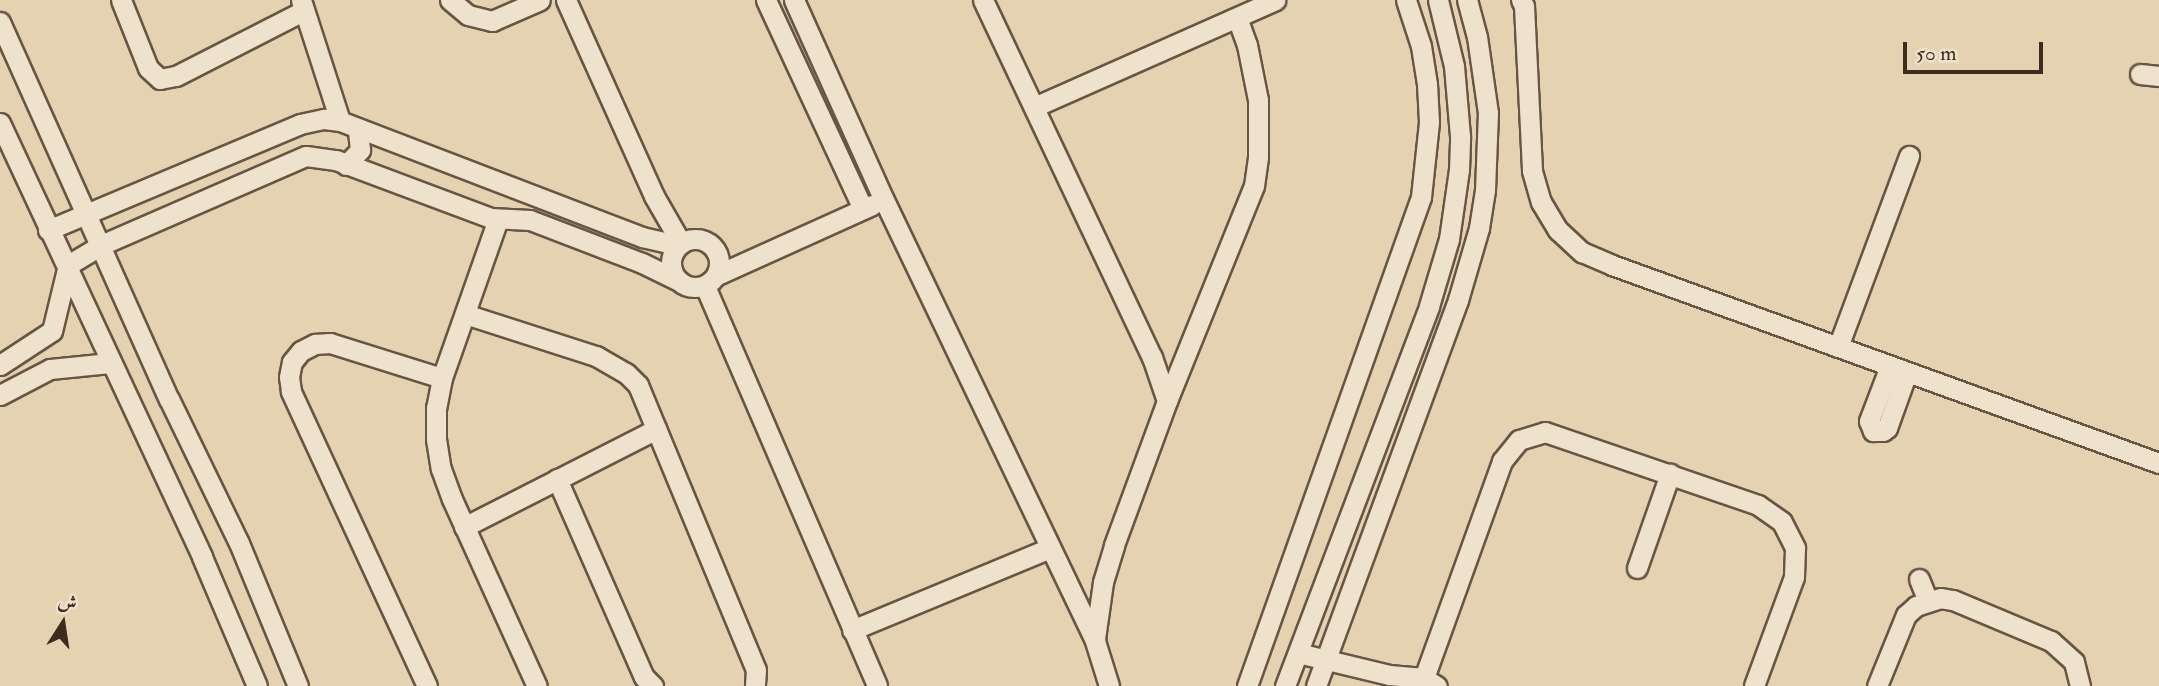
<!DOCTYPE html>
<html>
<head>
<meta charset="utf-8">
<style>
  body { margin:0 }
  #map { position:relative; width:2159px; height:686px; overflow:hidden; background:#e5d2b0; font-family:"IM FELL Double Pica",Amiri,serif }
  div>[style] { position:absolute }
  .roads { filter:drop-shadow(2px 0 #685544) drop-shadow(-2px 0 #685544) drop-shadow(0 2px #685544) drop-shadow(0 -2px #685544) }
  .minor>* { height:19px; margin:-9.5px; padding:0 9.5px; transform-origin:9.5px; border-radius:9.5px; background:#eee2cc }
  .minor>.ring { margin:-9.5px; padding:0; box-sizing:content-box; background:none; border:19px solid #eee2cc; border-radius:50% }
  span { translate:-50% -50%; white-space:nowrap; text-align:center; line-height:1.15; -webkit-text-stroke:5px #eee2cc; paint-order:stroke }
  .north { position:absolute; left:28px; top:588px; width:70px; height:70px; -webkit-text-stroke:5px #eee2cc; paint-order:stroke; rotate:12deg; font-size:19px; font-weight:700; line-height:28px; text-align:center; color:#3e2b20 }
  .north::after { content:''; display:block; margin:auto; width:24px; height:32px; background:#3e2b20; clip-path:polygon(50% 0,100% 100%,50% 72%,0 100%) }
  .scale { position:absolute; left:1903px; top:42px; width:140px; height:32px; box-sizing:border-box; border:4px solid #3e2b20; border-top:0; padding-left:9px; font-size:21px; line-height:24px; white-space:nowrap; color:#3e2b20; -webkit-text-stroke:5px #eee2cc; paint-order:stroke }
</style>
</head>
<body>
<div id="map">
  <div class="roads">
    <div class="minor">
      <div style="left:121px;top:0;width:73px;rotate:68.3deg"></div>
      <div style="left:148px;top:68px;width:16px;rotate:43deg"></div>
      <div style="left:160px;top:79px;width:16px;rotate:-11deg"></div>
      <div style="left:176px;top:76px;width:143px;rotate:-27.1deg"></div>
      <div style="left:301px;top:0;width:127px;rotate:72.1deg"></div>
      <div style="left:450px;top:0;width:23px;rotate:40deg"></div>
      <div style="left:468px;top:15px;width:25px;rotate:14deg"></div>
      <div style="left:492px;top:21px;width:52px;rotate:-23.6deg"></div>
      <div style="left:566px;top:0;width:215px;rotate:65.8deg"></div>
      <div style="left:654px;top:196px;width:54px;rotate:60.1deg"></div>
      <div style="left:766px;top:0;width:230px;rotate:65.1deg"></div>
      <div style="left:794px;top:0;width:219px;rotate:65.8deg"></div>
      <div style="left:884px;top:200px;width:489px;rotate:64.4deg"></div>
      <div style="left:1095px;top:641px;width:47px;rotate:72.7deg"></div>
      <div style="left:983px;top:0;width:395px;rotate:64.7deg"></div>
      <div style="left:1152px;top:357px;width:46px;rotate:71.2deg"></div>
      <div style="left:1521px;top:0;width:7px;rotate:63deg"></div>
      <div style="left:1524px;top:6px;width:165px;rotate:87.2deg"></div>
      <div style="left:1532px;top:171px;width:32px;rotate:74deg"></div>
      <div style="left:1541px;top:202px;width:33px;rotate:59deg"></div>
      <div style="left:1558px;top:230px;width:33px;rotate:43deg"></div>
      <div style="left:1582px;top:252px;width:33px;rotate:23deg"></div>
      <div style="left:1612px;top:265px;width:582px;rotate:19.9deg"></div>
      <div style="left:0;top:22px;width:413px;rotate:65.9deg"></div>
      <div style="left:169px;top:399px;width:160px;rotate:64.1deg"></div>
      <div style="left:239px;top:543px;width:155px;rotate:67.6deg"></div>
      <div style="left:2140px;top:74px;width:19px;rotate:6deg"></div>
      <div style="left:1034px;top:107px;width:264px;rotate:-23.9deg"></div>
      <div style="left:0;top:123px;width:479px;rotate:65deg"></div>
      <div style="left:202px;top:557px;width:140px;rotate:66.9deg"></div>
      <div style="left:346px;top:165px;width:21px;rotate:-47deg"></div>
      <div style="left:360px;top:150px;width:20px;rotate:-96deg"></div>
      <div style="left:498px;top:219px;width:169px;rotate:109.4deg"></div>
      <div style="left:442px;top:378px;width:31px;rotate:101deg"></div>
      <div style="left:436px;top:408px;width:31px;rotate:90deg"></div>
      <div style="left:436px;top:439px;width:30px;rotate:81deg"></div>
      <div style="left:441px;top:469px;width:32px;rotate:70deg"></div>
      <div style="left:452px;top:499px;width:205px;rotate:65.6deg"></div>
      <div style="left:48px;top:230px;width:273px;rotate:-22.8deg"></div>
      <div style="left:300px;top:124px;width:25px;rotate:-12deg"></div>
      <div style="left:324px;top:119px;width:16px;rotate:7deg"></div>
      <div style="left:340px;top:121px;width:324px;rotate:21deg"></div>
      <div style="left:642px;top:237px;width:36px;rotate:13deg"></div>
      <div class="ring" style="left:671px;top:239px;width:29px;height:29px"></div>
      <div style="left:717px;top:275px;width:170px;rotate:-24.3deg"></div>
      <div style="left:705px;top:286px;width:435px;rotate:66.7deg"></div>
      <div style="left:465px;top:314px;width:138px;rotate:17.8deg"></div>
      <div style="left:596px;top:356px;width:34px;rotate:30deg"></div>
      <div style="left:626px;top:373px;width:17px;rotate:45deg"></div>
      <div style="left:638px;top:385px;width:308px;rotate:67.5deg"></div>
      <div style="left:756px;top:670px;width:16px;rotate:94deg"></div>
      <div style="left:1838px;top:347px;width:204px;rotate:-69.6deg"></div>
      <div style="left:0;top:365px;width:62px;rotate:-33.2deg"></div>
      <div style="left:52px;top:331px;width:68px;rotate:-76.4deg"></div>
      <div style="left:68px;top:265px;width:39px;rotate:-31deg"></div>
      <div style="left:101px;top:245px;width:223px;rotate:-23.5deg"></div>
      <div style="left:306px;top:156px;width:30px;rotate:8deg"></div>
      <div style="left:336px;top:160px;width:165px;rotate:20.5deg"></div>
      <div style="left:491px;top:218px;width:39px;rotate:3deg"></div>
      <div style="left:530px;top:220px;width:120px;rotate:21deg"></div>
      <div style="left:642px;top:263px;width:39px;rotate:26deg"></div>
      <div style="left:1890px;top:366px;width:59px;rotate:110.9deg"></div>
      <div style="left:1869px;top:421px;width:11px;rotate:68deg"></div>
      <div style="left:1873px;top:431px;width:10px"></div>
      <div style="left:1883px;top:431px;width:5px;rotate:-37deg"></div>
      <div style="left:1887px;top:428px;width:59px;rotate:-70.3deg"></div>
      <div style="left:0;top:395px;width:56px;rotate:-27.5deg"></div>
      <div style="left:50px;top:369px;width:60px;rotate:-5.7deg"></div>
      <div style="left:557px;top:479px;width:216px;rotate:66.3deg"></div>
      <div style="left:644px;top:677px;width:13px;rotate:45deg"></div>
      <div style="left:464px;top:527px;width:216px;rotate:-27deg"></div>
      <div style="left:1637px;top:568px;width:100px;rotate:-70.7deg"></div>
      <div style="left:1919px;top:579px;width:24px;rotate:68deg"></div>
      <div style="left:852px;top:630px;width:214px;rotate:-22.5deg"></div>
      <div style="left:1095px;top:639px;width:58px;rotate:-82deg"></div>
      <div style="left:1103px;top:582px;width:39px;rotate:-73deg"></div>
      <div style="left:1114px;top:545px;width:153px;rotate:-69.8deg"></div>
      <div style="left:1167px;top:401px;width:232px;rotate:-68deg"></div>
      <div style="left:1254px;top:186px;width:29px;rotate:-82deg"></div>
      <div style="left:1258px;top:157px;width:57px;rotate:-90deg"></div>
      <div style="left:1258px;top:100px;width:56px;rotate:-101.3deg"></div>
      <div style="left:1247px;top:45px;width:29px;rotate:-110deg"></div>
      <div style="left:1298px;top:653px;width:94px;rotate:13.6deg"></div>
      <div style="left:1389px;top:675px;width:35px;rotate:5deg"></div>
      <div style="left:1424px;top:678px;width:15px;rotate:32deg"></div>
      <div style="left:1424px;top:678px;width:231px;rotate:-70.2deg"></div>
      <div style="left:1502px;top:461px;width:27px;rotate:-51deg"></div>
      <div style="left:1519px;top:440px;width:27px;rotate:-17deg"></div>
      <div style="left:1545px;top:432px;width:225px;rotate:18.9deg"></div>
      <div style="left:1758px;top:505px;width:29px;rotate:35deg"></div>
      <div style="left:1782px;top:522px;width:29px;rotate:63deg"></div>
      <div style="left:1795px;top:548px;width:29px;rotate:92deg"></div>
      <div style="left:1794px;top:577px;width:116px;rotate:110.2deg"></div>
      <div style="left:427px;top:686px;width:325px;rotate:-114.8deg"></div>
      <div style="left:291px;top:391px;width:14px;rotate:-98deg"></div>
      <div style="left:289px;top:377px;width:15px;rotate:-79deg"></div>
      <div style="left:292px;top:362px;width:14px;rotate:-51deg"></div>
      <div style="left:301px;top:351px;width:16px;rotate:-27deg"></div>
      <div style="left:315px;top:344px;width:15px;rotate:-4deg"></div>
      <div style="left:330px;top:343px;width:117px;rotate:17.4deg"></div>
      <div style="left:1247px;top:686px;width:519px;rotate:-70.41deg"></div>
      <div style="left:1421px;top:197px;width:75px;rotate:-83.9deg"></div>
      <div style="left:1429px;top:122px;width:38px;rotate:-93deg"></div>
      <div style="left:1427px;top:84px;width:38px;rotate:-99deg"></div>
      <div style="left:1421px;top:46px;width:48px;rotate:-108.1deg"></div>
      <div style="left:1285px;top:686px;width:406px;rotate:-69.2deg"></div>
      <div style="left:1429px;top:306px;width:70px;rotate:-73.4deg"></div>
      <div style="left:1449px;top:239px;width:70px;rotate:-81.8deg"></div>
      <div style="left:1459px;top:170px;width:34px;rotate:-88deg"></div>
      <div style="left:1460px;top:136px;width:70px;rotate:-94.9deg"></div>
      <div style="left:1454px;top:66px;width:68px;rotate:-103.6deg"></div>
      <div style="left:1316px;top:686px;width:411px;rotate:-69.8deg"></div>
      <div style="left:1458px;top:300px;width:75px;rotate:-73.7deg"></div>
      <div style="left:1479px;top:228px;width:38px;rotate:-81deg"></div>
      <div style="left:1485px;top:190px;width:77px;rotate:-87.8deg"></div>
      <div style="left:1488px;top:113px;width:77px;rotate:-98.2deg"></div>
      <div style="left:1477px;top:37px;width:38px;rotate:-105deg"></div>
      <div style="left:1877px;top:686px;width:77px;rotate:-67.8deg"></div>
      <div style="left:1906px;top:615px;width:13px;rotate:-42deg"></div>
      <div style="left:1916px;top:606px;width:25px;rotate:-18deg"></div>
      <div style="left:1940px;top:598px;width:13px;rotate:9deg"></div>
      <div style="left:1953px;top:600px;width:106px;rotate:22.7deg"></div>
      <div style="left:2051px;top:641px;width:31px;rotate:42deg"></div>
      <div style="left:2074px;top:662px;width:25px;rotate:76deg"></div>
    </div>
  </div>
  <div class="north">ش</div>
  <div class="scale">50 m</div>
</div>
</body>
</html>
